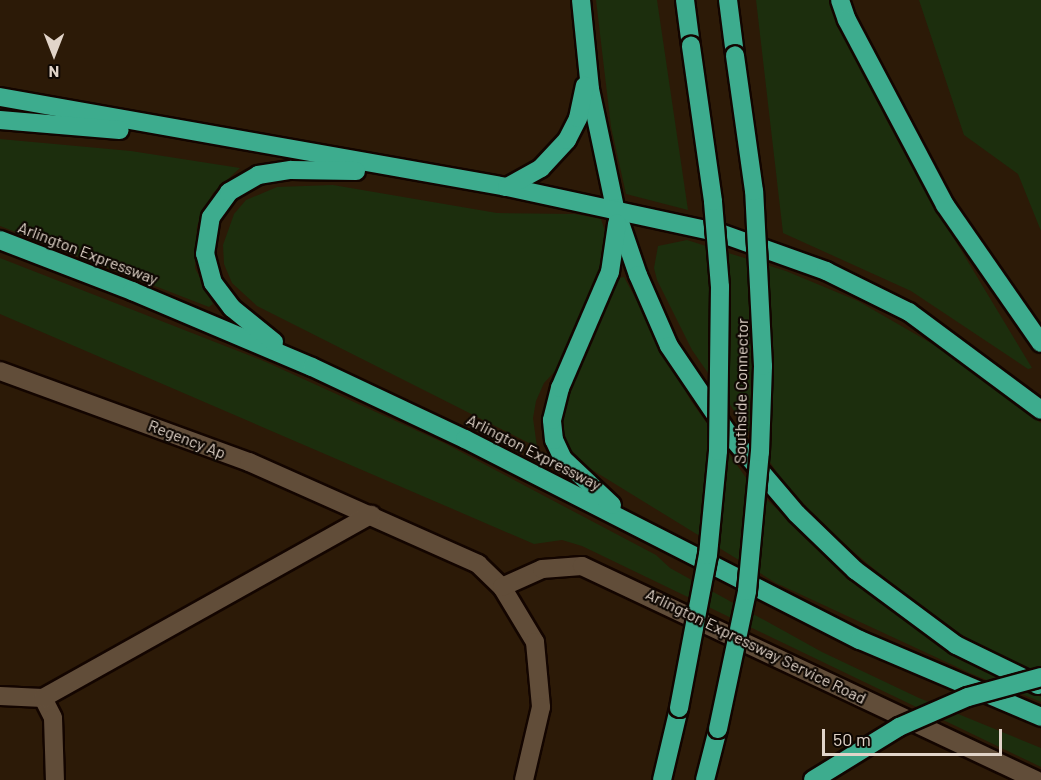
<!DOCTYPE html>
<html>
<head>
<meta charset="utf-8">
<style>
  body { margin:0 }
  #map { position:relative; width:1041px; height:780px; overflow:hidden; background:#2c1a07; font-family:Barlow,sans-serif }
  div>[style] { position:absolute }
  .green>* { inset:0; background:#1c2e0d }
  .roads { filter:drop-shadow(2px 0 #130500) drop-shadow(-2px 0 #130500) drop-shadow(0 2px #130500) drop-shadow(0 -2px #130500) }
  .street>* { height:18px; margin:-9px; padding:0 9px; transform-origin:9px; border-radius:9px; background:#614d39 }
  .highway>* { height:18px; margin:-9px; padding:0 9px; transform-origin:9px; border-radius:9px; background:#3dac8e }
  .bridges { filter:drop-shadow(2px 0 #130500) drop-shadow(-2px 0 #130500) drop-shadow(0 2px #130500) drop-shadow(0 -2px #130500) }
  .highway-bridge>* { height:18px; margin:-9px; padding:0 9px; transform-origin:9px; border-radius:9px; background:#3dac8e }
  span { translate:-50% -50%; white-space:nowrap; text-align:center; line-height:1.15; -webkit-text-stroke:4.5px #0e0702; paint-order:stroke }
  .street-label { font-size:16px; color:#e1d4c9 }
  .north { position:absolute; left:24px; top:24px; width:60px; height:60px; -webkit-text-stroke:4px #0e0702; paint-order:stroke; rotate:180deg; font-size:16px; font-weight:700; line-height:24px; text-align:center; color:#e1d4c9 }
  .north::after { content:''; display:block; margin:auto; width:21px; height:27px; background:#e1d4c9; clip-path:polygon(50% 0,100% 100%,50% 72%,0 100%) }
  .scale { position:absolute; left:822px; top:729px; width:180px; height:27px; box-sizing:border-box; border:3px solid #e1d4c9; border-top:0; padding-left:8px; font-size:18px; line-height:21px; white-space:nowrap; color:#e1d4c9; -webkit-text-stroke:4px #0e0702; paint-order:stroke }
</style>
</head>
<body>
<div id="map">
  <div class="green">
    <div style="clip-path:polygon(596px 0,657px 0,688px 210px,626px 194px,611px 127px)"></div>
    <div style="clip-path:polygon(756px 0,832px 0,886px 119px,920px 182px,1032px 368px,1028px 369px,911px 291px,783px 233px)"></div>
    <div style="clip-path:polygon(919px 0,1041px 0,1041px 231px,1018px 174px,964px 135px)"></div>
    <div style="clip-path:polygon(0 139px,131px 151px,240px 168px,213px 193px,197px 226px,195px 268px,213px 304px,209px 307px,0 226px)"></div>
    <div style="clip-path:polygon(333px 185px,497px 213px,575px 214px,601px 219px,607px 237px,602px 275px,561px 365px,544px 383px,536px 401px,533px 418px,537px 447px,257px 306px,232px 283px,224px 264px,223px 245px,234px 214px,246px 200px,277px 187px)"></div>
    <div style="clip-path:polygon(687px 240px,786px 271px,858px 301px,943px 350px,1041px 423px,1041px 678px,959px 634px,917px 605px,825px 528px,783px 481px,692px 350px,657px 280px,654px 268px,658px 246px)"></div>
    <div style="clip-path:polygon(0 258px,266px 362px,444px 443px,656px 555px,670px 568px,822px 652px,919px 698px,1041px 748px,1041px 767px,582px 546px,562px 540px,534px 544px,0 314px)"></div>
    <div style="clip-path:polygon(624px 277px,691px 401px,752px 486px,870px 595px,943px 645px,1041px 697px,1041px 702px,972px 674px,776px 583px,581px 463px,563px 440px,562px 408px,618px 278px)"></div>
  </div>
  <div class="roads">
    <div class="street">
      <div style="left:0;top:371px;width:265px;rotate:20.1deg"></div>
      <div style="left:249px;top:462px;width:251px;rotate:24deg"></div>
      <div style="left:478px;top:564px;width:33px;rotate:44deg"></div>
      <div style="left:502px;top:587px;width:64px;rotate:59deg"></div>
      <div style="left:535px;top:642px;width:65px;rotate:84.7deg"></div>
      <div style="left:541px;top:707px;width:75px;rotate:103.1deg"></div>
      <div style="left:502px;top:587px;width:44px;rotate:-24.2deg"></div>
      <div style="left:542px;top:569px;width:40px;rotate:-4.3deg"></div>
      <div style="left:582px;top:566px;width:502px;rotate:25.24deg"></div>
      <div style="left:0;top:696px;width:43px;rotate:2.7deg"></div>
      <div style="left:43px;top:698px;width:22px;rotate:63deg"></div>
      <div style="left:53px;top:718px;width:62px;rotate:88.2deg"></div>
      <div style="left:43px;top:698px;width:376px;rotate:-29.2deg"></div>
    </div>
    <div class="highway">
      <div style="left:581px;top:0;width:89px;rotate:84.2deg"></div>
      <div style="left:590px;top:89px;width:122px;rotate:78.1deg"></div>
      <div style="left:615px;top:208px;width:71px;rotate:71.1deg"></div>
      <div style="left:638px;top:275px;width:77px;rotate:66.4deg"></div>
      <div style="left:669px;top:346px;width:105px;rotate:55.9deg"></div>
      <div style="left:728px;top:433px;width:106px;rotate:49.6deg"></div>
      <div style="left:797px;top:514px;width:81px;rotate:44deg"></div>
      <div style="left:855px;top:570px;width:126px;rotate:36.6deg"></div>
      <div style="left:956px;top:645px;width:91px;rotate:26deg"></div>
      <div style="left:685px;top:0;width:46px;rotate:82.6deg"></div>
      <div style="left:728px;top:0;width:55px;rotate:82.7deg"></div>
      <div style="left:840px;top:0;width:21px;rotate:71deg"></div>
      <div style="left:847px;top:20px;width:209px;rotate:62.1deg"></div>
      <div style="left:945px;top:205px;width:168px;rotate:55.2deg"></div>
      <div style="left:0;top:97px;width:515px;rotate:10.07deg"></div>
      <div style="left:507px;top:187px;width:218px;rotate:12.2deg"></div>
      <div style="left:720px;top:233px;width:113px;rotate:19.7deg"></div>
      <div style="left:826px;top:271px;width:93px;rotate:26.3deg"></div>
      <div style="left:909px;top:312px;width:164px;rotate:36.6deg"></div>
      <div style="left:0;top:120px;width:120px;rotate:4.8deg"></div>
      <div style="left:507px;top:187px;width:39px;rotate:-29deg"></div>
      <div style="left:541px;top:168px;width:38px;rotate:-47deg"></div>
      <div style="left:567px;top:140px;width:25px;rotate:-63deg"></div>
      <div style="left:578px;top:118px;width:33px;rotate:-78deg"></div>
      <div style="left:0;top:240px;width:142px;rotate:21.1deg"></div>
      <div style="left:132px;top:291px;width:195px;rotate:22.9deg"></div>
      <div style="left:312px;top:367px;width:169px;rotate:25.2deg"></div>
      <div style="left:465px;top:439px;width:443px;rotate:27deg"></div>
      <div style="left:860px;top:640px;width:197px;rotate:23deg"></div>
      <div style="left:274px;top:342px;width:54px;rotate:-141deg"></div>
      <div style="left:232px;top:308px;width:31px;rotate:-127deg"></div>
      <div style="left:213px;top:283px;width:30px;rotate:-105deg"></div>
      <div style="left:205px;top:254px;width:37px;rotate:-81deg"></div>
      <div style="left:211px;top:217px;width:31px;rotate:-54deg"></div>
      <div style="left:229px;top:192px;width:34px;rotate:-30deg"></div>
      <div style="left:258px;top:175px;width:33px;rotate:-9deg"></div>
      <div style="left:291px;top:170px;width:65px;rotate:0.9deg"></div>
      <div style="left:612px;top:505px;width:67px;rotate:-136.8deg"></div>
      <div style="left:563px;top:459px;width:21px;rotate:-115deg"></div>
      <div style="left:554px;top:440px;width:20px;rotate:-96deg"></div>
      <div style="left:552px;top:420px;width:33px;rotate:-76deg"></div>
      <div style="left:560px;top:388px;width:126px;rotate:-66.7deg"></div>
      <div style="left:610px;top:272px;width:49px;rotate:-81.7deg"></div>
      <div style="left:662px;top:780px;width:74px;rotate:-76.7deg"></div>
      <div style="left:705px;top:780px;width:53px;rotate:-75.7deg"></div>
    </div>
  </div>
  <div class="bridges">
    <div class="highway-bridge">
      <div style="left:679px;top:708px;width:156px;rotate:-79.3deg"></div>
      <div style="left:708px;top:555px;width:104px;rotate:-84.5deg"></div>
      <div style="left:718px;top:451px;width:164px;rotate:-89.3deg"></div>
      <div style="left:720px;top:287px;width:86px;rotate:-94.7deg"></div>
      <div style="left:713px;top:201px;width:157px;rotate:-98.1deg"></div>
      <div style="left:718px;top:729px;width:141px;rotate:-78.1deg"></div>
      <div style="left:747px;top:591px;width:140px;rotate:-84.7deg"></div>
      <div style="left:760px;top:452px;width:86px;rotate:-88deg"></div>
      <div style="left:763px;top:366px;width:175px;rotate:-92.9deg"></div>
      <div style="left:754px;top:191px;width:137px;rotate:-98deg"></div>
      <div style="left:813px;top:780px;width:101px;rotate:-31.6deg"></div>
      <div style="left:899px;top:727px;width:75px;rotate:-23.5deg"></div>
      <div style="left:968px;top:697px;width:76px;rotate:-15.3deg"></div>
    </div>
  </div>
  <div class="street-label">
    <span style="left:88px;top:253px;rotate:21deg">Arlington Expressway</span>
    <span style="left:741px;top:391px;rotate:-89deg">Southside Connector</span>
    <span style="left:187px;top:439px;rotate:21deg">Regency Ap</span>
    <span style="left:534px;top:452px;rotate:27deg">Arlington Expressway</span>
    <span style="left:756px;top:646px;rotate:26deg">Arlington Expressway Service Road</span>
  </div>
  <div class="north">N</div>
  <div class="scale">50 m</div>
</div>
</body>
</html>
